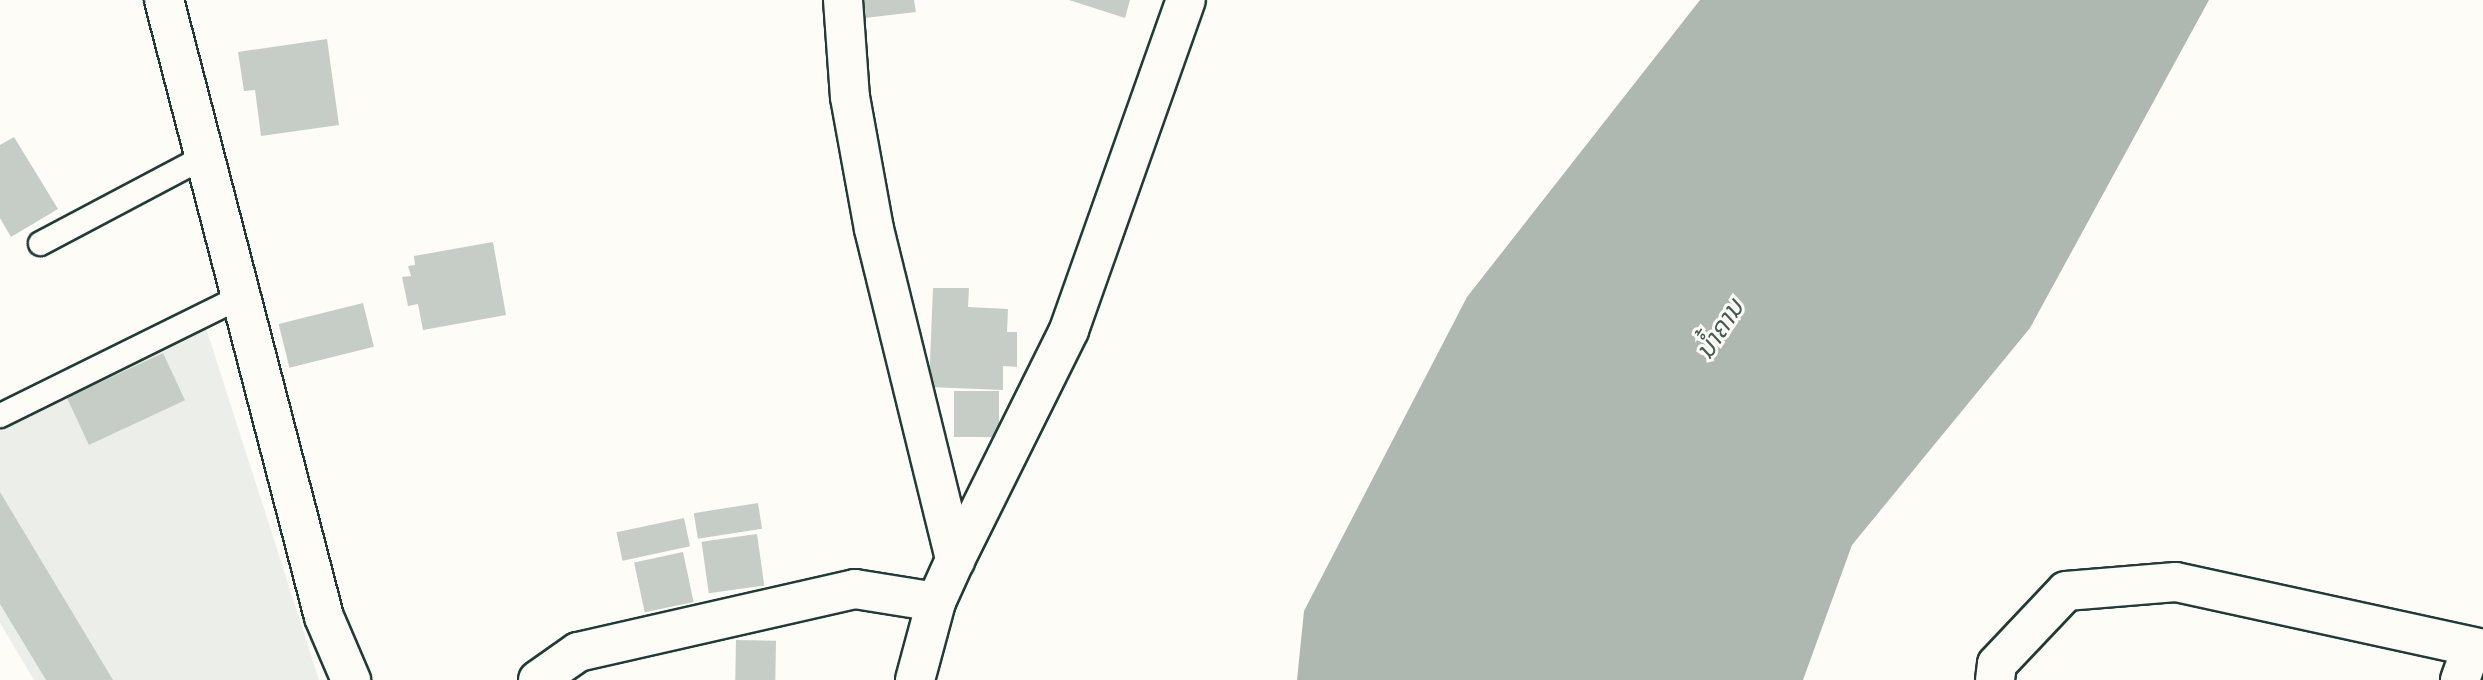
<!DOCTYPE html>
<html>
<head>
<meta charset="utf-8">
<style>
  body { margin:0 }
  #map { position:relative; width:2483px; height:680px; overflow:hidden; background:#fdfcf7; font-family:Pangolin,"Noto Sans Lao",sans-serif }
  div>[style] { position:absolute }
  .built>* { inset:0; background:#eceee9 }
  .water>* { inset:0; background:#aeb8b1 }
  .building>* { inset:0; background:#c6cdc7; transform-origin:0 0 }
  .roads { filter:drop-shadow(2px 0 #1f3d34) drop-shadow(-2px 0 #1f3d34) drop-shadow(0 2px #1f3d34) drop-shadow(0 -2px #1f3d34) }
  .lane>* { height:23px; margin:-11.5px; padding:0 11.5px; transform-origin:11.5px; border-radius:11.5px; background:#fdfcf7 }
  .street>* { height:38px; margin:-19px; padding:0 19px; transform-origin:19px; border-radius:19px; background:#fdfcf7 }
  .secondary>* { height:38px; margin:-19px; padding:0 19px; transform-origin:19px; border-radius:19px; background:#fdfcf7 }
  span { translate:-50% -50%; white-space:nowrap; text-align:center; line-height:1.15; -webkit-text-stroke:6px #fdfcf7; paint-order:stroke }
  .water-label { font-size:26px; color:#435c53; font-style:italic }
</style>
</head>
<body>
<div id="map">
  <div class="built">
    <div style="clip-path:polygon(206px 328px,319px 680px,34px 680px,0 623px,0 424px)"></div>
  </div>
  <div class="water">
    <div style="clip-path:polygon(1700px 0,2209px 0,2030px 328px,1852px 545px,1803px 680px,1297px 680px,1304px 611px,1467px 297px)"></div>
  </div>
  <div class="building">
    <div style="clip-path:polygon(854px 0,914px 0,916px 12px,856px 19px)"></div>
    <div style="clip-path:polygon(1069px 0,1130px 0,1125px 18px)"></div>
    <div style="clip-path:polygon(327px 39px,339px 125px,261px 136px,255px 90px,244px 91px,238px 52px)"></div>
    <div style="clip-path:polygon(14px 137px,58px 209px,11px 237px,0 218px,0 145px)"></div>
    <div style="clip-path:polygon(493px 242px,506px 315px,423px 330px,418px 304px,408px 306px,402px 277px,411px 276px,408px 266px,415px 265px,414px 256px)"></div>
    <div style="clip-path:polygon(933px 288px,969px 288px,968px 307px,1008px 309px,1007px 332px,1017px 332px,1017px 367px,1003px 366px,1003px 390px,929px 387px)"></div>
    <div style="left:363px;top:303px;width:45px;height:87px;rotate:76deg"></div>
    <div style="left:163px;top:353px;width:52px;height:106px;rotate:65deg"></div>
    <div style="left:954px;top:391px;width:45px;height:46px"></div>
    <div style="clip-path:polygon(0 492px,113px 680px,46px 680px,0 604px)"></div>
    <div style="left:758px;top:503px;width:26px;height:65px;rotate:81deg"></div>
    <div style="left:684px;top:518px;width:29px;height:69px;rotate:78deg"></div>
    <div style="left:757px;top:534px;width:52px;height:56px;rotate:82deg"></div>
    <div style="left:683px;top:552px;width:51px;height:50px;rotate:78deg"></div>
    <div style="left:736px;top:640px;width:40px;height:40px;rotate:1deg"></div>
  </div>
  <div class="roads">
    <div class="lane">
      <div style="left:40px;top:243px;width:186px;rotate:-27.9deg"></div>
      <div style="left:0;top:415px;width:269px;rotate:-26.3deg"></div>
    </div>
    <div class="street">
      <div style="left:843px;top:0;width:97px;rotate:85.9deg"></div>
      <div style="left:850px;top:97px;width:134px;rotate:79.7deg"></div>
      <div style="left:874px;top:229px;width:341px;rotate:76.2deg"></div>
      <div style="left:538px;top:680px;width:49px;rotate:-35deg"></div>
      <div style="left:578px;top:652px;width:284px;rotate:-12.8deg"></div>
      <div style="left:855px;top:589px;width:82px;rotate:9.1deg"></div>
      <div style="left:915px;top:680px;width:81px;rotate:-74.9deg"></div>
      <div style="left:936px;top:602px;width:46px;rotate:-65.7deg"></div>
      <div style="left:955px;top:560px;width:257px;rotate:-63.6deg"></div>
      <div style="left:1069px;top:330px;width:350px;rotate:-70.5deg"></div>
      <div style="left:1995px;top:680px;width:16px;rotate:-83deg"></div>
      <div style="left:1997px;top:664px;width:100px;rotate:-46.6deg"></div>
      <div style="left:2066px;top:591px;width:110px;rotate:-4.7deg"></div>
      <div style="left:2176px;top:582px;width:314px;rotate:12.3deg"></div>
      <div style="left:2460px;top:680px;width:35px;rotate:-70deg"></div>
    </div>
    <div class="secondary">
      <div style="left:164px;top:0;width:637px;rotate:75.46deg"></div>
      <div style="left:324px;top:617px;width:69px;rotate:66.8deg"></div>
    </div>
  </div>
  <div class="water-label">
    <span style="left:1721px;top:330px;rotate:-57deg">ນ້ຳຄານ</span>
  </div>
</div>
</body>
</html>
